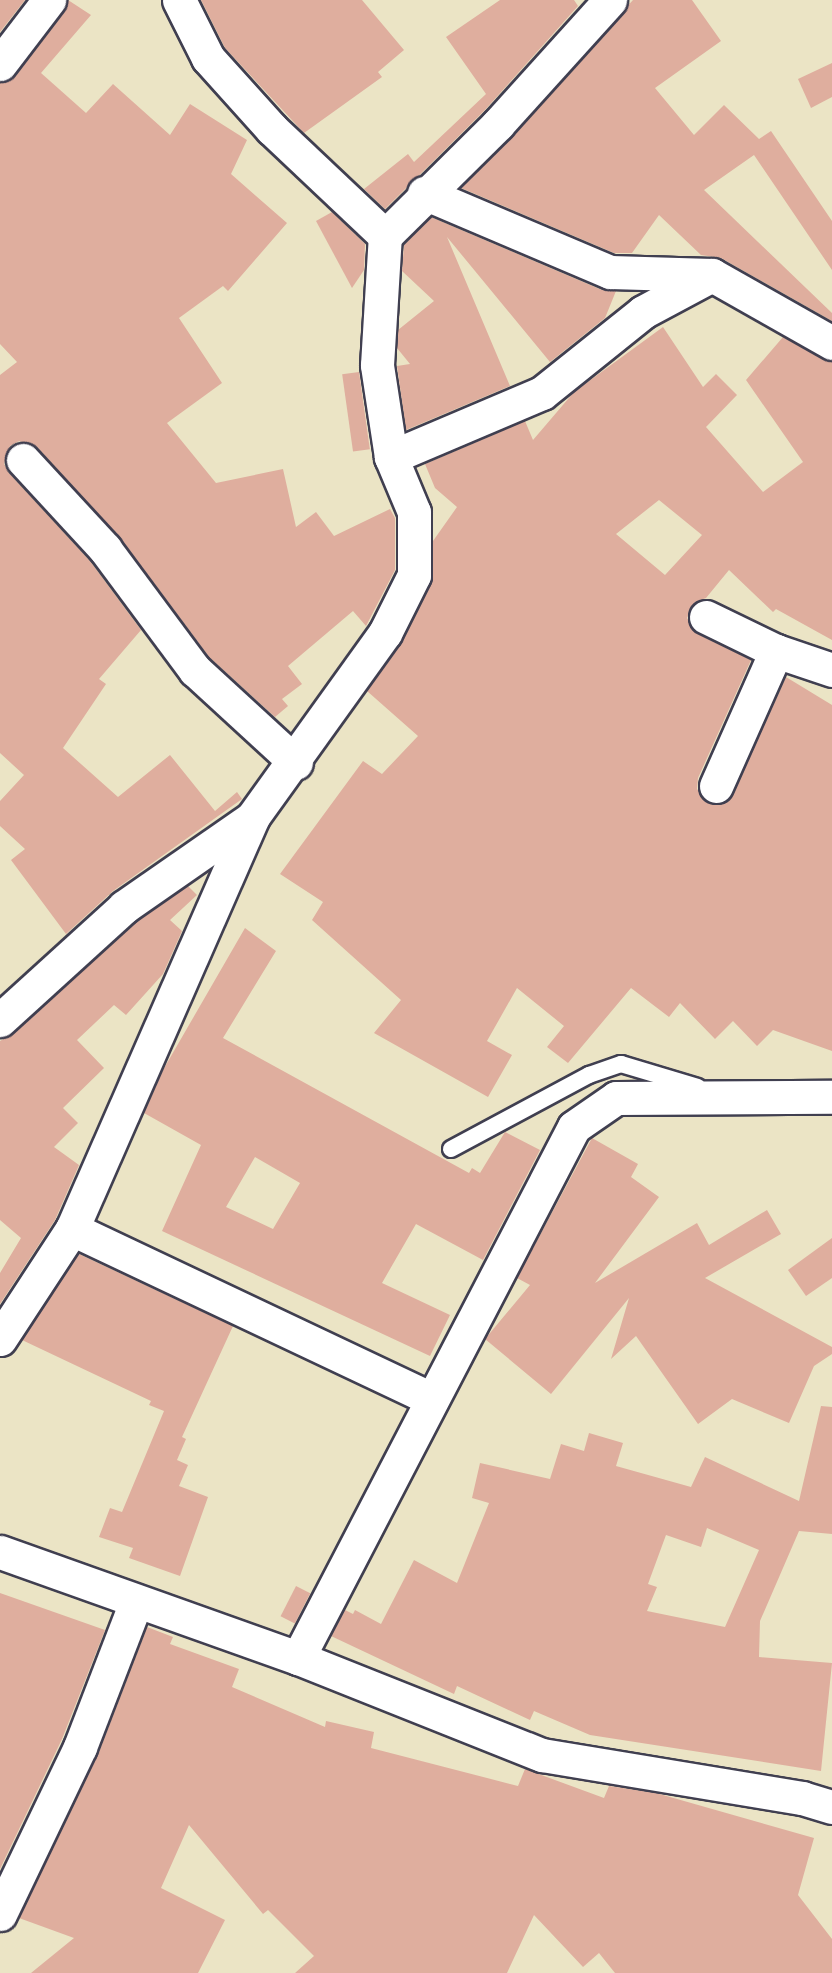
<!DOCTYPE html>
<html>
<head>
<meta charset="utf-8">
<style>
  body { margin:0 }
  #map { position:relative; width:832px; height:1973px; overflow:hidden; background:#ebe4c5; font-family:"Shantell Sans",sans-serif }
  div>[style] { position:absolute }
  .building>* { inset:0; background:#dfae9e; transform-origin:0 0 }
  .roads { filter:drop-shadow(2px 0 #403f50) drop-shadow(-2px 0 #403f50) drop-shadow(0 2px #403f50) drop-shadow(0 -2px #403f50) }
  .service>* { height:16px; margin:-8px; padding:0 8px; transform-origin:8px; border-radius:8px; background:#fff }
  .minor>* { height:33px; margin:-16.5px; padding:0 16.5px; transform-origin:16.5px; border-radius:16.5px; background:#fff }
  span { translate:-50% -50%; white-space:nowrap; text-align:center; line-height:1.15; -webkit-text-stroke:5px #f7f3e8; paint-order:stroke }
</style>
</head>
<body>
<div id="map">
  <div class="building">
    <div style="clip-path:polygon(0 0,25px 0,0 32px)"></div>
    <div style="clip-path:polygon(68px 0,91px 15px,41px 73px,86px 113px,113px 84px,170px 135px,190px 104px,247px 140px,231px 174px,287px 223px,228px 291px,223px 286px,179px 318px,222px 383px,167px 423px,216px 483px,283px 469px,296px 527px,316px 512px,334px 536px,390px 509px,395px 518px,395px 570px,366px 626px,353px 611px,288px 666px,302px 684px,282px 699px,288px 706px,275px 717px,209px 657px,120px 538px,37px 447px,19px 441px,10px 446px,4px 464px,9px 473px,90px 561px,141px 630px,99px 679px,106px 684px,63px 748px,118px 797px,170px 755px,215px 811px,237px 792px,242px 799px,113px 891px,66px 934px,11px 860px,25px 849px,0 826px,0 801px,24px 775px,0 753px,0 375px,17px 362px,0 344px,0 83px,15px 76px,64px 12px)"></div>
    <div style="clip-path:polygon(201px 0,362px 0,404px 50px,378px 72px,382px 77px,304px 133px,225px 48px)"></div>
    <div style="clip-path:polygon(500px 0,574px 0,578px 6px,484px 111px,385px 209px,364px 189px,408px 154px,414px 162px,486px 94px,446px 37px)"></div>
    <div style="clip-path:polygon(633px 0,692px 0,721px 41px,655px 88px,694px 135px,724px 105px,759px 139px,771px 131px,832px 221px,832px 270px,754px 155px,704px 190px,832px 313px,832px 321px,721px 258px,701px 255px,659px 215px,632px 253px,614px 253px,461px 188px)"></div>
    <div style="clip-path:polygon(832px 63px,832px 97px,811px 108px,798px 79px)"></div>
    <div style="clip-path:polygon(332px 212px,365px 244px,364px 270px,352px 288px,316px 221px)"></div>
    <div style="clip-path:polygon(431px 217px,602px 290px,616px 291px,605px 318px,550px 362px,447px 237px,510px 386px,406px 430px,397px 366px,410px 364px,397px 348px,398px 330px,434px 301px,402px 271px,404px 245px)"></div>
    <div style="clip-path:polygon(evenodd,663px 327px,703px 387px,716px 374px,737px 395px,706px 427px,763px 492px,803px 462px,746px 380px,783px 337px,832px 362px,832px 640px,776px 609px,773px 612px,729px 570px,706px 598px,695px 602px,687px 618px,698px 634px,751px 660px,698px 778px,697px 789px,708px 803px,719px 805px,733px 794px,786px 677px,832px 705px,832px 1051px,773px 1030px,757px 1046px,733px 1021px,715px 1039px,680px 1003px,669px 1017px,631px 988px,568px 1063px,547px 1047px,564px 1026px,517px 988px,487px 1041px,512px 1055px,488px 1097px,374px 1033px,401px 1000px,312px 920px,323px 902px,280px 874px,363px 761px,382px 774px,418px 736px,367px 691px,402px 642px,431px 584px,433px 541px,457px 507px,435px 488px,425px 464px,525px 421px,533px 440px,574px 392px,663px 327px,659px 500px,702px 535px,665px 575px,616px 534px,659px 500px)"></div>
    <div style="left:359px;top:372px;width:78px;height:17px;rotate:82deg"></div>
    <div style="clip-path:polygon(188px 886px,197px 895px,170px 920px,182px 931px,163px 974px,126px 1015px,114px 1005px,77px 1040px,104px 1068px,63px 1108px,78px 1123px,54px 1147px,79px 1165px,55px 1220px,0 1304px,0 1273px,21px 1238px,0 1220px,0 1041px,13px 1034px,136px 922px)"></div>
    <div style="clip-path:polygon(evenodd,245px 928px,276px 951px,223px 1038px,469px 1173px,472px 1168px,480px 1173px,505px 1132px,540px 1150px,483px 1260px,416px 1224px,382px 1283px,450px 1315px,430px 1356px,162px 1231px,201px 1145px,144px 1113px,163px 1070px,245px 928px,255px 1157px,300px 1183px,273px 1229px,226px 1207px,255px 1157px)"></div>
    <div style="clip-path:polygon(592px 1138px,638px 1164px,631px 1177px,659px 1197px,595px 1283px,697px 1223px,709px 1245px,767px 1210px,781px 1234px,705px 1278px,832px 1347px,832px 1354px,814px 1366px,789px 1423px,732px 1399px,698px 1424px,636px 1336px,611px 1359px,629px 1298px,551px 1394px,485px 1339px,530px 1285px,517px 1278px)"></div>
    <div style="clip-path:polygon(832px 1238px,832px 1278px,806px 1296px,788px 1270px)"></div>
    <div style="clip-path:polygon(79px 1254px,233px 1326px,182px 1437px,186px 1439px,177px 1460px,188px 1465px,179px 1486px,208px 1497px,180px 1576px,129px 1558px,133px 1548px,99px 1537px,110px 1508px,122px 1512px,164px 1411px,149px 1405px,151px 1401px,22px 1340px)"></div>
    <div style="clip-path:polygon(evenodd,821px 1406px,832px 1407px,832px 1534px,799px 1531px,760px 1621px,759px 1657px,832px 1663px,821px 1771px,590px 1735px,534px 1711px,530px 1720px,457px 1686px,454px 1694px,331px 1636px,345px 1610px,353px 1614px,355px 1610px,381px 1624px,414px 1560px,457px 1583px,489px 1503px,472px 1498px,480px 1463px,550px 1479px,561px 1444px,584px 1451px,589px 1433px,623px 1443px,616px 1466px,691px 1487px,705px 1457px,799px 1501px,821px 1406px,707px 1528px,759px 1550px,725px 1627px,647px 1611px,657px 1587px,648px 1584px,666px 1535px,701px 1547px,707px 1528px)"></div>
    <div style="left:296px;top:1586px;width:16px;height:34px;rotate:27deg"></div>
    <div style="clip-path:polygon(0 1593px,105px 1630px,62px 1739px,0 1869px)"></div>
    <div style="clip-path:polygon(147px 1627px,173px 1637px,170px 1644px,239px 1669px,232px 1687px,325px 1727px,326px 1721px,374px 1732px,371px 1748px,518px 1786px,525px 1769px,604px 1798px,609px 1786px,656px 1793px,814px 1838px,798px 1895px,832px 1939px,832px 1973px,615px 1973px,599px 1953px,583px 1967px,534px 1915px,507px 1973px,295px 1973px,314px 1956px,268px 1910px,263px 1914px,189px 1825px,161px 1888px,225px 1920px,198px 1973px,31px 1973px,74px 1938px,19px 1918px,98px 1754px)"></div>
  </div>
  <div class="roads">
    <div class="service">
      <div style="left:451px;top:1149px;width:157px;rotate:-28.2deg"></div>
      <div style="left:589px;top:1075px;width:34px;rotate:-19deg"></div>
      <div style="left:621px;top:1064px;width:80px;rotate:16.6deg"></div>
    </div>
    <div class="minor">
      <div style="left:179px;top:0;width:65px;rotate:63.4deg"></div>
      <div style="left:208px;top:58px;width:96px;rotate:48deg"></div>
      <div style="left:272px;top:129px;width:156px;rotate:43.4deg"></div>
      <div style="left:0;top:64px;width:81px;rotate:-52.6deg"></div>
      <div style="left:712px;top:275px;width:138px;rotate:29.5deg"></div>
      <div style="left:391px;top:457px;width:164px;rotate:-23deg"></div>
      <div style="left:542px;top:393px;width:129px;rotate:-38.7deg"></div>
      <div style="left:643px;top:312px;width:78px;rotate:-28.2deg"></div>
      <div style="left:712px;top:275px;width:102px;rotate:-178.3deg"></div>
      <div style="left:610px;top:272px;width:202px;rotate:-157deg"></div>
      <div style="left:23px;top:460px;width:121px;rotate:47.3deg"></div>
      <div style="left:105px;top:549px;width:151px;rotate:53.4deg"></div>
      <div style="left:195px;top:670px;width:137px;rotate:42.6deg"></div>
      <div style="left:706px;top:617px;width:78px;rotate:25.9deg"></div>
      <div style="left:776px;top:651px;width:59px;rotate:18.7deg"></div>
      <div style="left:716px;top:786px;width:148px;rotate:-66deg"></div>
      <div style="left:0;top:1020px;width:168px;rotate:-42.3deg"></div>
      <div style="left:124px;top:907px;width:156px;rotate:-34.8deg"></div>
      <div style="left:72px;top:1229px;width:398px;rotate:25.3deg"></div>
      <div style="left:0;top:1339px;width:131px;rotate:-56.8deg"></div>
      <div style="left:72px;top:1229px;width:449px;rotate:-66.3deg"></div>
      <div style="left:252px;top:818px;width:228px;rotate:-54.3deg"></div>
      <div style="left:385px;top:633px;width:65px;rotate:-63.4deg"></div>
      <div style="left:414px;top:575px;width:63px;rotate:-90deg"></div>
      <div style="left:414px;top:512px;width:60px;rotate:-112.7deg"></div>
      <div style="left:391px;top:457px;width:93px;rotate:-98.7deg"></div>
      <div style="left:377px;top:365px;width:129px;rotate:-86.5deg"></div>
      <div style="left:385px;top:236px;width:159px;rotate:-44.7deg"></div>
      <div style="left:498px;top:124px;width:167px;rotate:-47.9deg"></div>
      <div style="left:0;top:1552px;width:316px;rotate:19.6deg"></div>
      <div style="left:298px;top:1658px;width:263px;rotate:21.7deg"></div>
      <div style="left:542px;top:1755px;width:264px;rotate:9.4deg"></div>
      <div style="left:802px;top:1798px;width:31px;rotate:17deg"></div>
      <div style="left:298px;top:1658px;width:598px;rotate:-62.54deg"></div>
      <div style="left:574px;top:1127px;width:51px;rotate:-34.6deg"></div>
      <div style="left:616px;top:1098px;width:216px;rotate:-0.3deg"></div>
      <div style="left:0;top:1914px;width:185px;rotate:-64.4deg"></div>
      <div style="left:80px;top:1747px;width:155px;rotate:-68.9deg"></div>
    </div>
  </div>
</div>
</body>
</html>
